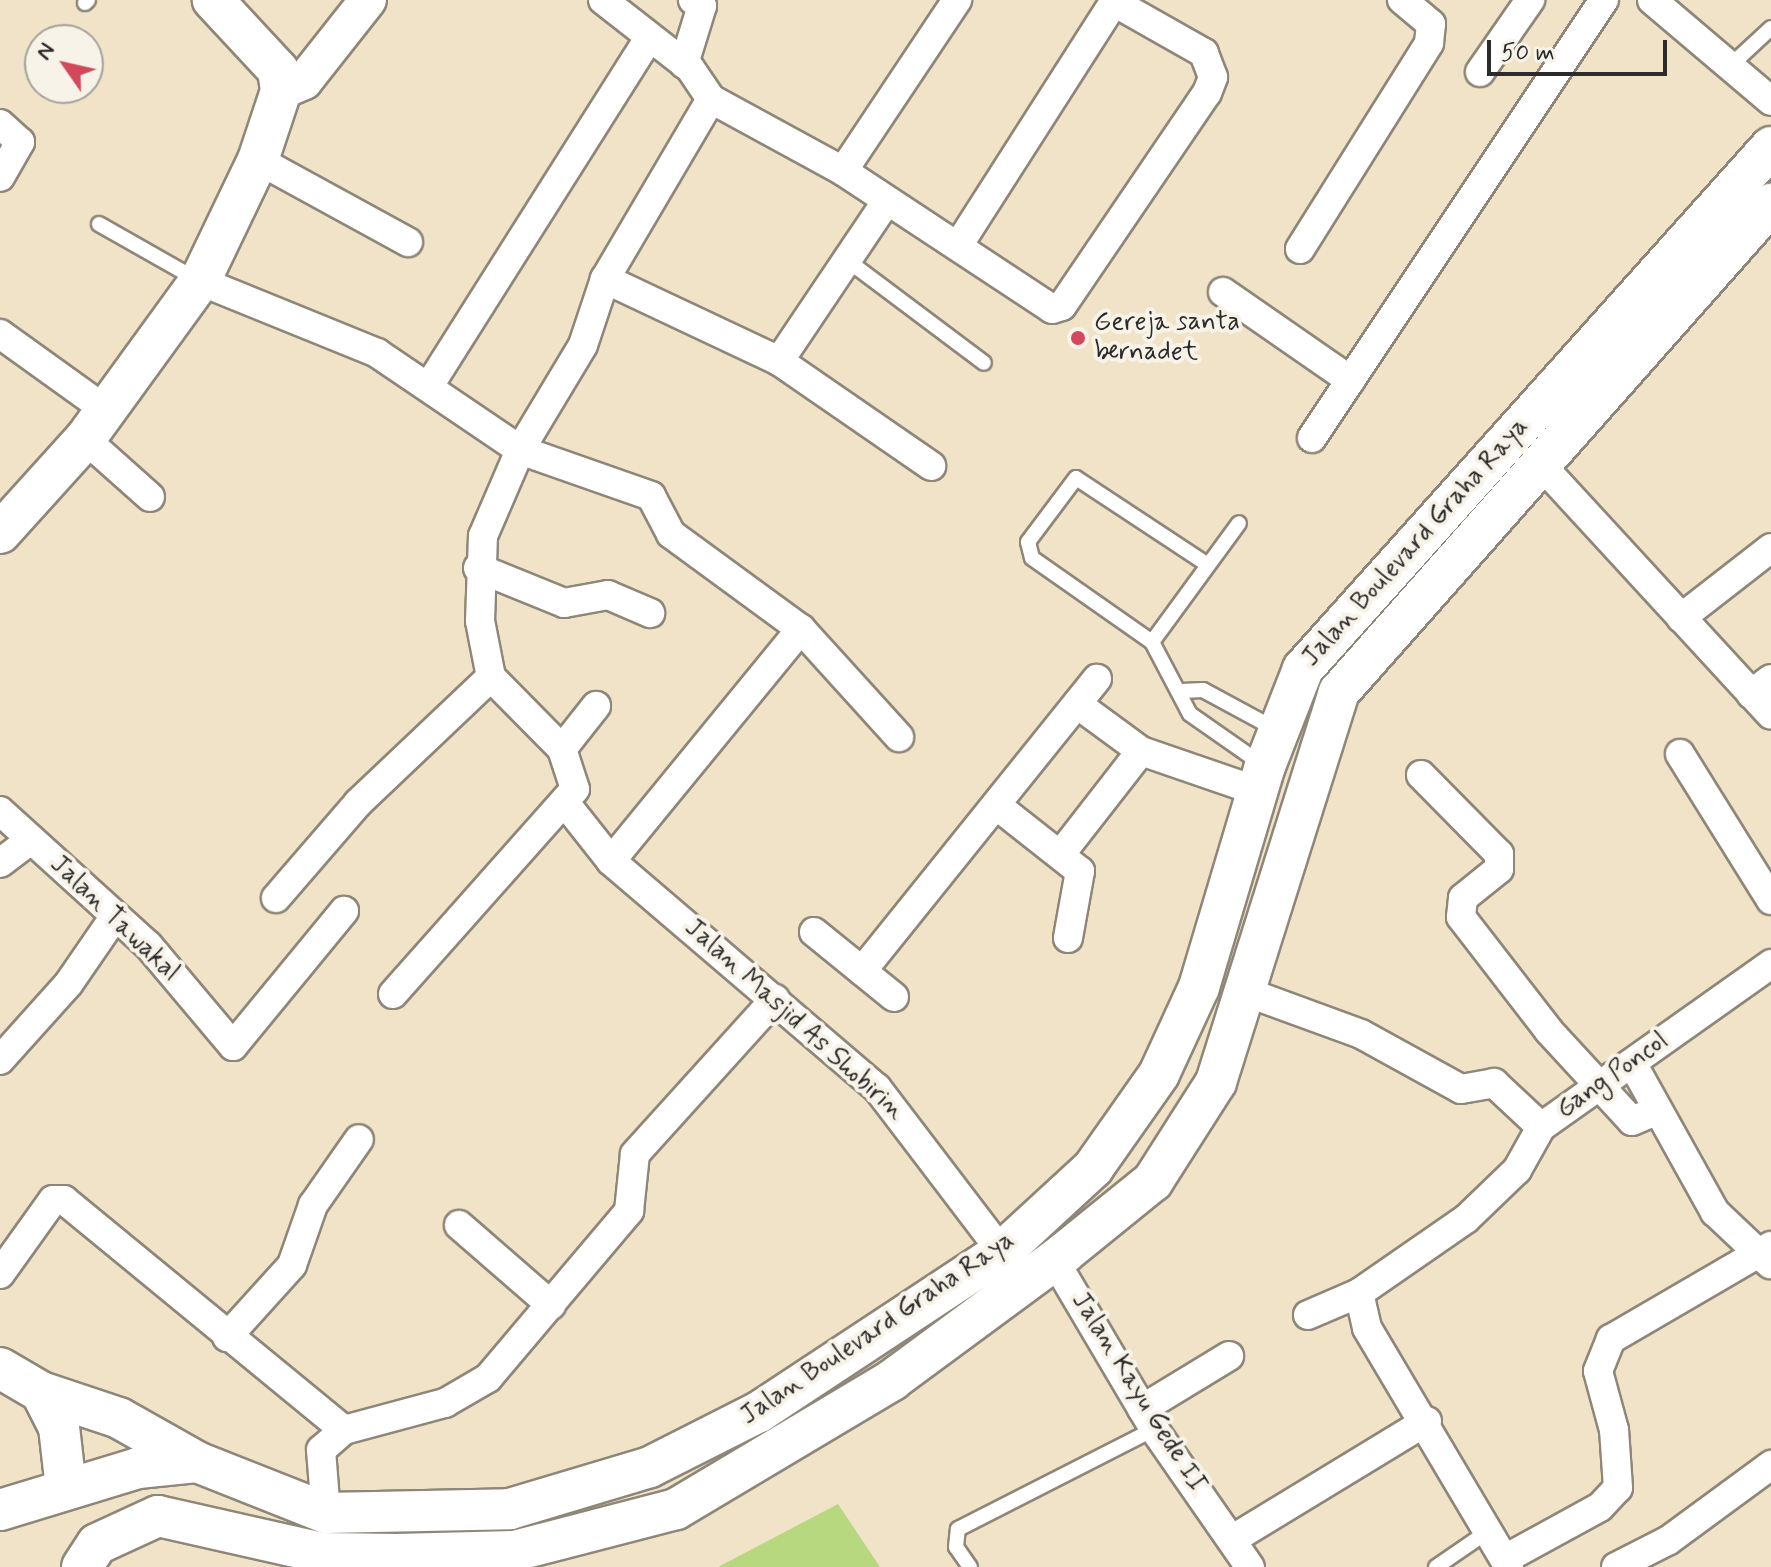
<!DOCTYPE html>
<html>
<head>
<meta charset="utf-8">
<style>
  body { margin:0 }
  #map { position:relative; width:1771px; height:1567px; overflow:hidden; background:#f1e3c7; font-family:Mynerve,sans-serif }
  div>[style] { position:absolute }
  .green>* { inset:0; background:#b8d87f }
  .roads { filter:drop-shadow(2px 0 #8e8779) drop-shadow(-2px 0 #8e8779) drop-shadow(0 2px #8e8779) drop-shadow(0 -2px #8e8779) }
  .service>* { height:14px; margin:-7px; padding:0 7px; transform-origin:7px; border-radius:7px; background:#fff }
  .minor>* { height:28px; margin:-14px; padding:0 14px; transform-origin:14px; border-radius:14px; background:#fff }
  .tertiary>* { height:36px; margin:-18px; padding:0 18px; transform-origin:18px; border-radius:18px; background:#fff }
  .secondary>* { height:40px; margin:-20px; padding:0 20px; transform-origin:20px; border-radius:20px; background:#fff }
  .dots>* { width:22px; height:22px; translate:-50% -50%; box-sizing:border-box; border:4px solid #f7f3e8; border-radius:50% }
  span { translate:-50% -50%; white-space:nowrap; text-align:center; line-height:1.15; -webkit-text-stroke:8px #f7f3e8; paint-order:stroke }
  .poi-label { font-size:26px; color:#2b2b2b }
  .left { translate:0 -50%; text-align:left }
  .street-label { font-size:26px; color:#2b2b2b }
  .north { position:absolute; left:24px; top:24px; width:80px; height:80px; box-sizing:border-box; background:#f7f3e8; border:2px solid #a5a39c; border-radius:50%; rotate:304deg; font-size:22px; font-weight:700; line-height:32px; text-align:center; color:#2b2b2b }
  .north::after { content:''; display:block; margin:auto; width:28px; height:36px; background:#d1495b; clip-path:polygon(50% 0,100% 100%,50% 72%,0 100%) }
  .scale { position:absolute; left:1487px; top:40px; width:180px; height:36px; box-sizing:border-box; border:4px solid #2b2b2b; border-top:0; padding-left:10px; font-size:24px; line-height:28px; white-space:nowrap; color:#2b2b2b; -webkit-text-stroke:6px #f7f3e8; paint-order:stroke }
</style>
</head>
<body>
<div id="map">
  <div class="green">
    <div style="clip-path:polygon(838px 1504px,880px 1567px,718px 1567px)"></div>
  </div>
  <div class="roads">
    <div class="service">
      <div style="left:85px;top:3px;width:4px;rotate:-45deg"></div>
      <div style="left:1730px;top:66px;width:56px;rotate:-42.8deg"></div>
      <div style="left:99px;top:224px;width:112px;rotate:29.6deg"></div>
      <div style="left:851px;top:263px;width:166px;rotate:36.9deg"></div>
      <div style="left:1208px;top:565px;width:158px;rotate:-146.6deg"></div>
      <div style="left:1076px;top:478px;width:80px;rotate:126.9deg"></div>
      <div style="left:1028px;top:542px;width:16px;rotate:76deg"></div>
      <div style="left:1032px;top:558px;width:146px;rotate:35deg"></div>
      <div style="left:1152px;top:642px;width:81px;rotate:62.2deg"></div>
      <div style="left:1190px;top:714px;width:89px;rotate:34.9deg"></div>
      <div style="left:1152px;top:642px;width:147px;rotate:-53.8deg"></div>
      <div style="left:1182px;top:691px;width:21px;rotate:-3deg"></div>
      <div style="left:1203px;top:690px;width:82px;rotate:28.4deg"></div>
      <div style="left:970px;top:1567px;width:24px;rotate:-125deg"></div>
      <div style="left:956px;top:1547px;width:18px;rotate:-84deg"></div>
      <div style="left:958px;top:1529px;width:220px;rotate:-27deg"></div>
      <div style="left:1436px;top:1567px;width:65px;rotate:-34.4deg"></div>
    </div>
    <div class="minor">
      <div style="left:603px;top:0;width:110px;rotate:38deg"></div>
      <div style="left:690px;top:68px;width:37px;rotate:56deg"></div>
      <div style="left:711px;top:99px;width:150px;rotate:28.6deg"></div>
      <div style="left:843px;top:171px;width:250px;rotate:33.4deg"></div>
      <div style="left:1052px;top:309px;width:10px;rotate:-17deg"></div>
      <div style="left:1062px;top:306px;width:258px;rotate:-55.8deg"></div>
      <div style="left:1207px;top:93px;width:17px;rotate:-69deg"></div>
      <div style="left:1213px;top:77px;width:26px;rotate:-111deg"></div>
      <div style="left:1204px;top:53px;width:103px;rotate:-150.5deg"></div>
      <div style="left:1114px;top:2px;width:290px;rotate:122.6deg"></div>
      <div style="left:1652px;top:0;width:156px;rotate:40.3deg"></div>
      <div style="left:684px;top:64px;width:61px;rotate:-72.8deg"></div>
      <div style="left:702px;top:6px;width:11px;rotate:-146deg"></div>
      <div style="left:1480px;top:72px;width:88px;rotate:-55.2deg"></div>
      <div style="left:0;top:124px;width:27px;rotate:42deg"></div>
      <div style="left:20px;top:142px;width:40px;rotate:119.7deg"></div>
      <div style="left:258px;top:160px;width:171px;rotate:28.7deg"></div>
      <div style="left:843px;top:171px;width:206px;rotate:-56.3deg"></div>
      <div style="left:886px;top:202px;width:192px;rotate:123.9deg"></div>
      <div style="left:779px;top:361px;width:185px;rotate:34.6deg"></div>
      <div style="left:1300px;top:249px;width:243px;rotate:-57.9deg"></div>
      <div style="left:1429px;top:43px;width:19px;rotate:-84deg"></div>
      <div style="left:1431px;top:24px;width:38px;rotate:-140deg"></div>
      <div style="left:605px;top:279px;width:192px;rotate:25.2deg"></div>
      <div style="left:200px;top:281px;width:191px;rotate:22.1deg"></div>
      <div style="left:377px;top:353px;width:173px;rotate:34.1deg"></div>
      <div style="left:520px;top:450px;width:139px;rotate:19.3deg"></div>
      <div style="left:651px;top:496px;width:43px;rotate:62.2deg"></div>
      <div style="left:671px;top:534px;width:161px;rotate:36.2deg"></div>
      <div style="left:801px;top:629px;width:146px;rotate:47.8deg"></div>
      <div style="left:1223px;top:292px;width:155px;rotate:34.7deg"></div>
      <div style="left:0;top:334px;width:132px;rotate:35.7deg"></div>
      <div style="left:429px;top:386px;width:410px;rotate:-57.7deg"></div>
      <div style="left:1312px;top:438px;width:526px;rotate:-56.31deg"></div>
      <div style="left:85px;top:439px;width:87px;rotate:41.7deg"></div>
      <div style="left:1544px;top:468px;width:335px;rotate:47.4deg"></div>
      <div style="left:478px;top:568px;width:93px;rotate:22.1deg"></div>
      <div style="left:564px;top:603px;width:45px;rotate:-10.3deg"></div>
      <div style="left:608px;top:595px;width:46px;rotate:23.2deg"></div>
      <div style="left:1681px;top:618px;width:114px;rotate:-37.9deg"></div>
      <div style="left:1751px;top:694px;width:25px;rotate:-37deg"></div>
      <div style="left:1077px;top:704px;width:79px;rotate:36.3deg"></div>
      <div style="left:1141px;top:751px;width:123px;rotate:19deg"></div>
      <div style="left:562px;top:749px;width:55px;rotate:-51.7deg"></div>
      <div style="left:1680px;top:754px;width:172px;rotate:58.1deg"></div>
      <div style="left:1421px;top:775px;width:111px;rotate:45.4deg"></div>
      <div style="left:1499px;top:854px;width:15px;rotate:90deg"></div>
      <div style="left:1499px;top:869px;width:46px;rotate:141.1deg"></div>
      <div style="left:1463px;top:898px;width:19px;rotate:96deg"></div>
      <div style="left:1461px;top:917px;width:144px;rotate:52.3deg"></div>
      <div style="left:1549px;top:1031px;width:122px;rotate:47.3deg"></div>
      <div style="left:1632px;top:1121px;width:26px;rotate:-23deg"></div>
      <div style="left:566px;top:804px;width:73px;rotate:51.7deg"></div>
      <div style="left:611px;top:861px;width:350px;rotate:40.5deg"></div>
      <div style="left:877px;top:1088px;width:206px;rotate:52.7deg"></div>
      <div style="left:996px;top:805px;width:107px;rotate:38.2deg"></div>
      <div style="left:1080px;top:871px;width:68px;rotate:100.2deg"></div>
      <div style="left:0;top:811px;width:200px;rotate:42.2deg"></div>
      <div style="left:148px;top:945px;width:132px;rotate:49.9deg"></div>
      <div style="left:233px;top:1046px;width:175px;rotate:-50.6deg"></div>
      <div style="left:1060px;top:855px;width:132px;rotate:-52.1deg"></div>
      <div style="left:611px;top:861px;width:300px;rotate:-50.7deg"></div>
      <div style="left:0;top:863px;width:39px;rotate:-37deg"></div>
      <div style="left:276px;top:898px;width:125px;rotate:-49.2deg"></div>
      <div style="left:358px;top:803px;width:183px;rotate:-43.5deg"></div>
      <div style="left:814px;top:932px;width:103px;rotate:39.1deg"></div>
      <div style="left:862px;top:971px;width:375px;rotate:-51.2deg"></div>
      <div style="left:1249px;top:993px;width:119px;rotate:20.1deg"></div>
      <div style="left:1361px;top:1034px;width:114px;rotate:28.8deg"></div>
      <div style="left:1461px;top:1089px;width:34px;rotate:-10deg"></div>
      <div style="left:1494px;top:1083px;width:64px;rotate:43.1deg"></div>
      <div style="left:393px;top:994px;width:274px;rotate:-48.4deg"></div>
      <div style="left:575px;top:789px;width:42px;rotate:-108deg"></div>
      <div style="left:562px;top:749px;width:101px;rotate:-134.6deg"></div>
      <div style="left:491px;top:677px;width:57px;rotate:-101.1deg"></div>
      <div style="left:480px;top:621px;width:85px;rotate:-88deg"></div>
      <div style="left:483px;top:536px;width:94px;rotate:-66.7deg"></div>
      <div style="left:520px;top:450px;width:122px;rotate:-59deg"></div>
      <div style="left:583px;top:345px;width:70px;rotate:-71.6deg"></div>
      <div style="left:605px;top:279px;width:209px;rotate:-59.5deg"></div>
      <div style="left:0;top:1060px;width:103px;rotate:-48.1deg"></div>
      <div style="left:69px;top:983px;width:81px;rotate:-55.5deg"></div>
      <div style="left:1632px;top:1063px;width:171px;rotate:60.9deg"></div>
      <div style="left:1715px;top:1212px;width:76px;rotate:43.4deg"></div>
      <div style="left:459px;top:1225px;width:122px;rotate:41deg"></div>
      <div style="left:1053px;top:1258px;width:199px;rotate:59.4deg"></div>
      <div style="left:1154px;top:1429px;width:168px;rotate:55.2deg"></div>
      <div style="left:0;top:1274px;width:91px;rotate:-54.4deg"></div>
      <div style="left:53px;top:1200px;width:11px"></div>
      <div style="left:64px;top:1200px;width:362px;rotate:39.4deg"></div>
      <div style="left:344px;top:1430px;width:30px;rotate:139deg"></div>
      <div style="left:321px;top:1450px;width:63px;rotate:85.5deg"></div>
      <div style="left:1359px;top:1293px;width:36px;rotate:77deg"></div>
      <div style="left:1367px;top:1328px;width:278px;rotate:59.3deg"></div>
      <div style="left:1308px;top:1315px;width:56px;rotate:-23.3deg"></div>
      <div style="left:1359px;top:1293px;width:130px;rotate:-34.7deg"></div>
      <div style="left:1466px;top:1219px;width:71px;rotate:-43.9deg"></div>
      <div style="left:1517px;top:1170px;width:49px;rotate:-60.8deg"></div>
      <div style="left:1541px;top:1127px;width:282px;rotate:-35.3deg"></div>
      <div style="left:227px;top:1337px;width:97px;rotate:-47.9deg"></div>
      <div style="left:292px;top:1265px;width:64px;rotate:-70.7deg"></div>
      <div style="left:313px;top:1205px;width:80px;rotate:-55.1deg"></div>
      <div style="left:1142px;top:1409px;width:102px;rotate:-31.3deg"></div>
      <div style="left:344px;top:1430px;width:105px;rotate:-15deg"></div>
      <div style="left:445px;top:1403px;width:50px;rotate:-30.2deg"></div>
      <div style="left:488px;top:1378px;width:219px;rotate:-49.8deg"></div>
      <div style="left:629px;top:1211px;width:57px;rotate:-84deg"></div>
      <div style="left:635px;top:1154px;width:209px;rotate:-47.9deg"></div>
      <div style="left:1233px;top:1539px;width:227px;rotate:-31.3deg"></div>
      <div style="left:1505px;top:1559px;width:108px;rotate:-28.7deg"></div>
      <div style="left:1600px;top:1507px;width:26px;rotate:-47deg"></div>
      <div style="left:1618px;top:1488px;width:58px;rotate:-93.9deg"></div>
      <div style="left:1614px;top:1430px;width:61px;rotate:-105.2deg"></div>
      <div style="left:1598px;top:1371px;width:35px;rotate:-68deg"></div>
      <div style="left:1611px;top:1339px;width:185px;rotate:-30.2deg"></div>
      <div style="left:1616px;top:1567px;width:59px;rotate:-27deg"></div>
      <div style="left:1669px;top:1540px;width:127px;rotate:-36.3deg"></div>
    </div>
    <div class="tertiary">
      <div style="left:281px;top:91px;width:25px;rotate:-23deg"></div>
      <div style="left:304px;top:81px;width:103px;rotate:-51.7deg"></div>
    </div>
    <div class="secondary">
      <div style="left:0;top:533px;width:127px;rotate:-47.9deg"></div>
      <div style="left:85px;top:439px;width:195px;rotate:-54deg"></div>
      <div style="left:200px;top:281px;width:134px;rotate:-64.4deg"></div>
      <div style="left:258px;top:160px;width:73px;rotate:-71.6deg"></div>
      <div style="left:281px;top:91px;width:21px;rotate:-98deg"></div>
      <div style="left:278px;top:70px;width:96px;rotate:-132.9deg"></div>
      <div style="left:0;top:1368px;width:48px;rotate:30.3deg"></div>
      <div style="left:41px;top:1392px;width:82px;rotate:18.4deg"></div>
      <div style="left:119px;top:1418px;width:90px;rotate:29.4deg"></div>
      <div style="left:41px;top:1392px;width:39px;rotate:63deg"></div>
      <div style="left:59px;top:1427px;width:61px;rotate:83.5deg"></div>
      <div style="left:0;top:1510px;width:144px;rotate:-16.9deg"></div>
      <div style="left:138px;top:1468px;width:59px;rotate:-5.8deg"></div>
      <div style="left:197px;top:1462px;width:139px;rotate:21.6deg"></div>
      <div style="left:326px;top:1513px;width:184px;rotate:-1.2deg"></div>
      <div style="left:510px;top:1509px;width:146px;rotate:-16.7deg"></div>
      <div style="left:650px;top:1467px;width:122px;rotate:-26.8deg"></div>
      <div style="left:759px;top:1412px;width:291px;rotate:-33.4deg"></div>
      <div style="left:1002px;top:1252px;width:124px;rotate:-42.7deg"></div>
      <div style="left:1093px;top:1168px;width:115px;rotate:-54.9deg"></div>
      <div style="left:1159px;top:1074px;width:96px;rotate:-65.3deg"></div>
      <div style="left:1199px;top:987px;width:231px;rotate:-73.4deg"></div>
      <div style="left:1265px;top:766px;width:104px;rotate:-68.6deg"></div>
      <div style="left:1303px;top:669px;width:701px;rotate:-48.12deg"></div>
      <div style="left:82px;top:1567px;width:27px;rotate:-57deg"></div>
      <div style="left:97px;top:1544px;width:67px;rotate:-24.7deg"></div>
      <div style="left:158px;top:1516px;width:168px;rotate:12.7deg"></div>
      <div style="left:322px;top:1553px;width:75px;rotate:0.8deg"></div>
      <div style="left:397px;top:1554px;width:117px;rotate:-1.5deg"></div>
      <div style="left:514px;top:1551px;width:167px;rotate:-14.5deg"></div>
      <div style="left:676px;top:1509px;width:252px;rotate:-30.8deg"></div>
      <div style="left:892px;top:1380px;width:214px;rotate:-36.4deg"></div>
      <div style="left:1064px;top:1253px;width:114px;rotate:-39deg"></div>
      <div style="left:1153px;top:1181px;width:117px;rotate:-57.5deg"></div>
      <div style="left:1216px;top:1082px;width:409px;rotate:-72.5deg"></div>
      <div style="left:1339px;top:692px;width:652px;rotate:-48.48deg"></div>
    </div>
  </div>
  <div class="dots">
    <div style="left:1078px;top:338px;background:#d1495b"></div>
  </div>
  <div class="poi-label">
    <span class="left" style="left:1094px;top:338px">Gereja santa<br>bernadet</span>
  </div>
  <div class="street-label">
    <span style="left:1416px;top:543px;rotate:-48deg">Jalan Boulevard Graha Raya</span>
    <span style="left:114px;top:919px;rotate:44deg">Jalan Tawakal</span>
    <span style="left:794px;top:1020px;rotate:42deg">Jalan Masjid As Shobirin</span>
    <span style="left:1613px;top:1076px;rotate:-35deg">Gang Poncol</span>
    <span style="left:878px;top:1329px;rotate:-34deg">Jalan Boulevard Graha Raya</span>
    <span style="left:1138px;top:1393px;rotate:58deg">Jalan Kayu Gede II</span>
  </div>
  <div class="north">N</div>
  <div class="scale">50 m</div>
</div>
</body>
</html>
